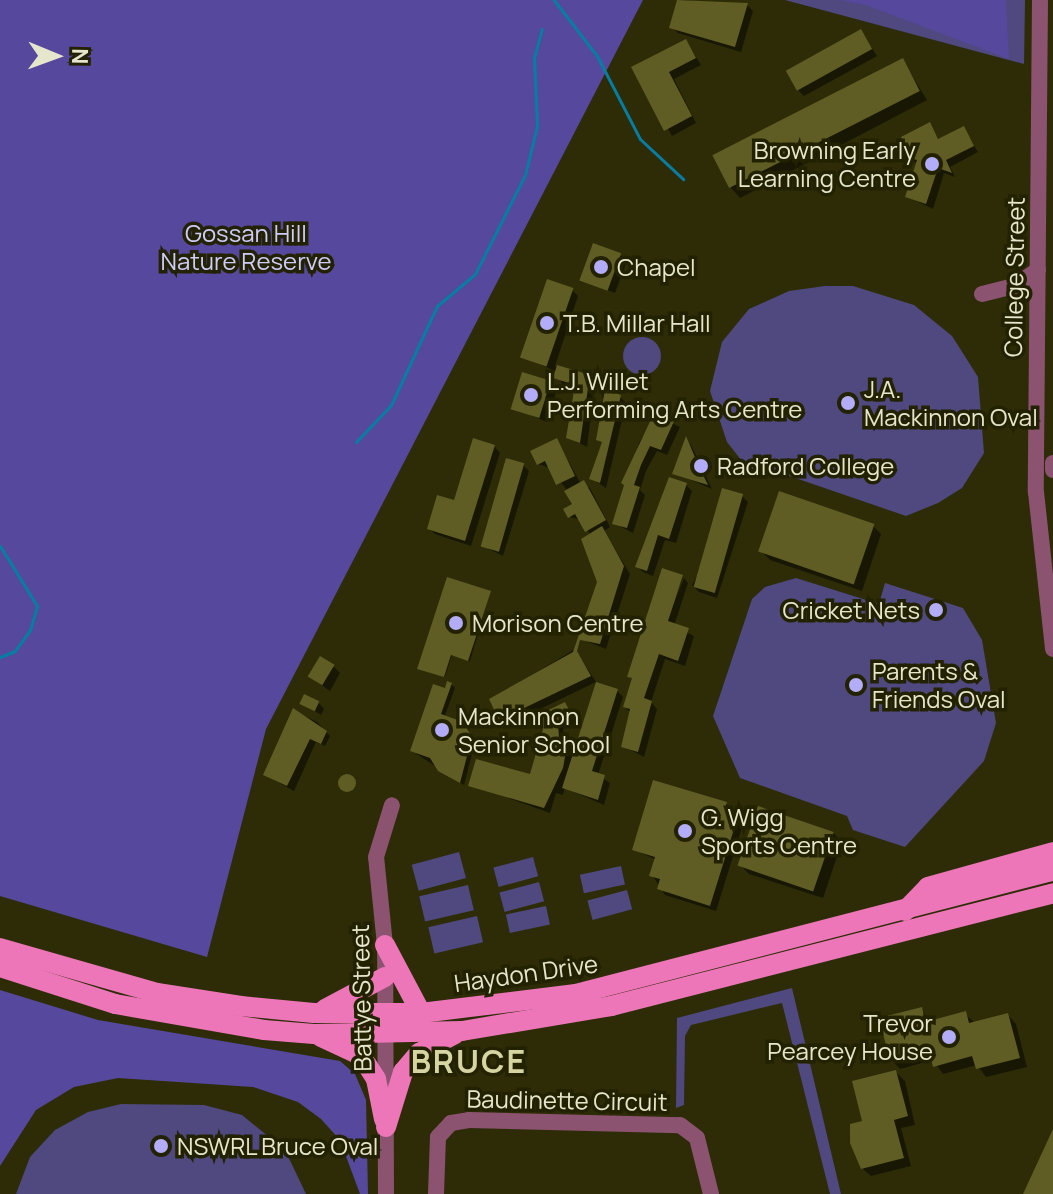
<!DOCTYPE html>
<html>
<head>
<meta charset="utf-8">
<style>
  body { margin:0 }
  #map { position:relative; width:1053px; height:1194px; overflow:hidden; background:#2d2c07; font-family:Manrope,sans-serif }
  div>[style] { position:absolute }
  .green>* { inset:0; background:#4f497f; transform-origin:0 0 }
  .round { border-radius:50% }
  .forest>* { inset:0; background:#56489d }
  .shadow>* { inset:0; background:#0007 }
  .stream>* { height:3px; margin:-1.5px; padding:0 1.5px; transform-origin:1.5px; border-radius:1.5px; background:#067da2 }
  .building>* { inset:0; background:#5f5d23; transform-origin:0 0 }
  .minor>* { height:16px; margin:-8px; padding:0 8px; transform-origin:8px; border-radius:8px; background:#8c5371 }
  .major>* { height:20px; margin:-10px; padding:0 10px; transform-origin:10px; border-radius:10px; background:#ed76b8 }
  .dots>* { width:22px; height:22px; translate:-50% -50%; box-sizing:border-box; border:4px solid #232200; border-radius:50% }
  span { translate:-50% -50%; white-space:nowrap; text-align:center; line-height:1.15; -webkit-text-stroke:7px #232200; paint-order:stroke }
  .poi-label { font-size:24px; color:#e6e6cd }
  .right { translate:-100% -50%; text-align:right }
  .left { translate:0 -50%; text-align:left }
  .park-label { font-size:24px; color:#cfccfb }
  .street-label { font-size:24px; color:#e6e6cd }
  .district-label { font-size:32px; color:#d5d5a2; font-weight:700; letter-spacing:2px }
  .north { position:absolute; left:16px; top:16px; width:80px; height:80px; -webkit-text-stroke:6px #232200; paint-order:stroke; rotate:91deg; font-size:22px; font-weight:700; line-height:32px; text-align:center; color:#e6e6cd }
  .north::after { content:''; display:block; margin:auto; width:28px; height:36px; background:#e6e6cd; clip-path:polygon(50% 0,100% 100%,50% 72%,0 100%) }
</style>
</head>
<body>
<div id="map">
  <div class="green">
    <div style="clip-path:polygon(785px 0,1025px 0,1024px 64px)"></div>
    <div style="clip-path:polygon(825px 286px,853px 286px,914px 305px,952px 336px,978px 377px,984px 453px,962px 488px,938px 503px,906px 516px,772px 470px,758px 471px,756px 479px,727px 442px,710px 391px,722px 342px,749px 309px,789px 291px)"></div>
    <div class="round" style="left:623px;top:337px;width:38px;height:38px"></div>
    <div style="clip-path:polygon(796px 578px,879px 604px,885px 583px,963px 608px,982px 640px,996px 723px,984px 761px,905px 847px,853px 830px,847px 816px,740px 778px,713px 716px,752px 599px,765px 587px)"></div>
    <div style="left:459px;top:852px;width:27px;height:49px;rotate:75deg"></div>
    <div style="left:533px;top:857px;width:20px;height:41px;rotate:75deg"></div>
    <div style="left:621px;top:866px;width:19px;height:42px;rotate:78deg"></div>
    <div style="left:539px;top:882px;width:20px;height:41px;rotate:75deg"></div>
    <div style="left:468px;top:885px;width:26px;height:50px;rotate:77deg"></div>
    <div style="left:627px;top:890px;width:20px;height:41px;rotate:75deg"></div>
    <div style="left:546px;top:906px;width:19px;height:41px;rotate:78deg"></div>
    <div style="left:477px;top:916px;width:27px;height:50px;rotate:77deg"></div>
    <div style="clip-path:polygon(792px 988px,841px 1194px,830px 1194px,782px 1003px,691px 1025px,685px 1036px,684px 1105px,676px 1108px,677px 1018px)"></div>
    <div style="clip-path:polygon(121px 1104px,204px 1105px,242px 1115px,285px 1150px,306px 1194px,16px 1194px,30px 1157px,55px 1130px,88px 1112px)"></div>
  </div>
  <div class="forest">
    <div style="clip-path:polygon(0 0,643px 0,266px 729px,207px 957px,0 896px)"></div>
    <div style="clip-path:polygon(841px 0,1006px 0,1009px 59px,866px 5px)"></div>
    <div style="clip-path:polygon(0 990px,98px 1020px,340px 1061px,355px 1074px,366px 1100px,368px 1194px,360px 1194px,340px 1140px,321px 1119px,298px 1102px,253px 1087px,118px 1078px,74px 1087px,36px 1110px,0 1166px)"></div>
  </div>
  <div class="shadow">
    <div style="clip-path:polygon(679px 0,747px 5px,753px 11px,741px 52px,678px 33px,672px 27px)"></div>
    <div style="clip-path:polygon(861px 32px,877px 56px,804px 96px,798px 90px)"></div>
    <div style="clip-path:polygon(686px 41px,701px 65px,674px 79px,696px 123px,672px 136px,634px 68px)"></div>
    <div style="clip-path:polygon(903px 61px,927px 100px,740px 198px,732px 189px,716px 158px)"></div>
    <div style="clip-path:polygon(929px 125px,940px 141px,963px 129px,978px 152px,950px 167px,955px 177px,944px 173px,933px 209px,908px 197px,918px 164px,903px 155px)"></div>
    <div style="clip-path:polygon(620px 255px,627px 261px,615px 293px,583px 280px)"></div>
    <div style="clip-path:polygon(572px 290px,578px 296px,555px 366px,595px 383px,587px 447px,568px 437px,577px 389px,562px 384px,557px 372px,524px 357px)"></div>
    <div style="clip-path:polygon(550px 383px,557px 389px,547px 422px,514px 408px)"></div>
    <div style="clip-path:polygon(620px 397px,626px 403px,606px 488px,592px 479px,603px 444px,599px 439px)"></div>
    <div style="clip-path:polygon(655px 415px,680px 427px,667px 455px,657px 451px,646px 471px,640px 490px,645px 495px,633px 533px,614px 523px,639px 443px)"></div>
    <div style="clip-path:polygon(686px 440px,691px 445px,712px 489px,675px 473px)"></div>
    <div style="clip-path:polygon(557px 441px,581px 484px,590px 488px,610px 527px,604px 531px,630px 574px,606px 649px,580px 639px,599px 581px,591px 535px,581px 520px,570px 517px,574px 505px,566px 489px,550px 468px,538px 464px)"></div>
    <div style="clip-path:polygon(494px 446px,500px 453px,471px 546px,435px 534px,429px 528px,455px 503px)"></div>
    <div style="clip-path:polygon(523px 465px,529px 471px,503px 556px,481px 545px)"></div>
    <div style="clip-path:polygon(686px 485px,692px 491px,676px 543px,665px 540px,653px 576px,643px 572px,637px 566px)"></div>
    <div style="clip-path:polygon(742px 496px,748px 502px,717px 598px,699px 592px,692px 585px)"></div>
    <div style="clip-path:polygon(872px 525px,881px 534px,862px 591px,770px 560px,761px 551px)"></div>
    <div style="clip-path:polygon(664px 570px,683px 577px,663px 630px,684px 578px,688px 583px,674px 626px,694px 636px,685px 666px,665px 659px,651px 702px,657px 709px,644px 757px,623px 746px,631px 713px,625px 707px,634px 680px,629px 676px)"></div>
    <div style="clip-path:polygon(490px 593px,470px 661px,452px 655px,445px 677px,421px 669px)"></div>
    <div style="clip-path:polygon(575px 649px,596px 682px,507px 725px,491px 700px)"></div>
    <div style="clip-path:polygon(334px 667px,340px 673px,330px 691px,310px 677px)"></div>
    <div style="clip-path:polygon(451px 684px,455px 688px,444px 718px,466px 728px,475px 743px,464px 785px,412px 751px)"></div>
    <div style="clip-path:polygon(617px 691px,623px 697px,598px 775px,610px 783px,604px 805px,565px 788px,563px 795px,556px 793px,550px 813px,471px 785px,531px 777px,564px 704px,576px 723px,563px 729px,565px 741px,576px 751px)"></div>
    <div style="clip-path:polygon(318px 702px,324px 709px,321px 715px,302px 703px)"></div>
    <div style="clip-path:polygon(294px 711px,317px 722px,330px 736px,325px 746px,316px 742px,294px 791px,265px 775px)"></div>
    <div style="clip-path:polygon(351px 779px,356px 785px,344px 789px,342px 780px)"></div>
    <div style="clip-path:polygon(726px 804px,744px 821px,716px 911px,665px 895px,652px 875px,656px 860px,634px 849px)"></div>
    <div style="clip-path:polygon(833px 833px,842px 842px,823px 898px,749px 874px,740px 865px)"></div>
    <div style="clip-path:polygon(921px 1010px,931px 1022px,965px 1014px,974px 1022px,1008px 1015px,1016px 1024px,1027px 1067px,986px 1077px,977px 1065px,943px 1074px,933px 1060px,900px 1069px,892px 1060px)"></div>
    <div style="clip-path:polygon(896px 1072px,905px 1081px,915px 1125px,901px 1128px,911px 1166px,871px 1176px,862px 1168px,865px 1122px)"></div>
  </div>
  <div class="stream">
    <div style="left:554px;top:0;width:71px;rotate:52.5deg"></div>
    <div style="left:597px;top:56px;width:93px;rotate:62.6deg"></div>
    <div style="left:640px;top:139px;width:59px;rotate:42.9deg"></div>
    <div style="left:356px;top:442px;width:51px;rotate:-46.6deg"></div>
    <div style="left:391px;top:405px;width:109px;rotate:-65.1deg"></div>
    <div style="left:437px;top:306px;width:50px;rotate:-40.1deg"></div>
    <div style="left:475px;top:274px;width:111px;rotate:-63.2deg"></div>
    <div style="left:525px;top:175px;width:50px;rotate:-76.2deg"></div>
    <div style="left:537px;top:126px;width:68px;rotate:-92.5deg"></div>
    <div style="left:534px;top:58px;width:30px;rotate:-75deg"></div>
    <div style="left:0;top:546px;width:70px;rotate:58.3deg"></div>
    <div style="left:37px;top:606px;width:25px;rotate:106deg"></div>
    <div style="left:30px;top:630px;width:26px;rotate:126deg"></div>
    <div style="left:15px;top:651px;width:16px;rotate:158deg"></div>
  </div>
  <div class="building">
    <div style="clip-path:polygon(677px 0,748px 3px,735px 47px,669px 28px)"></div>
    <div style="left:861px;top:29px;width:23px;height:86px;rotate:61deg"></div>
    <div style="clip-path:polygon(686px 39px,696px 58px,669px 72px,692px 116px,664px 131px,631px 67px)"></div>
    <div style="left:903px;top:58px;width:37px;height:214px;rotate:63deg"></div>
    <div style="clip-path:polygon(930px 122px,938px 139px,964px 126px,974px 146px,946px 160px,952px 173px,938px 168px,926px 204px,905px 197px,917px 160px,899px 155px,908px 150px,901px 137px)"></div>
    <div style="left:593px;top:243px;width:30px;height:40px;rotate:20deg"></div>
    <div style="left:547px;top:279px;width:28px;height:83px;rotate:19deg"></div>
    <div style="clip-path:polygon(557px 365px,590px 375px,580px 443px,566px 438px,575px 385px,553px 378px)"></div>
    <div style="left:522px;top:372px;width:30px;height:39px;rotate:17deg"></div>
    <div style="clip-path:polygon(605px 390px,621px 395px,600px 483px,589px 479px,602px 442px,596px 440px)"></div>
    <div style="clip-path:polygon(654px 413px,675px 419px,661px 450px,650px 446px,641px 465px,634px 485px,640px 487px,627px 528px,612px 524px,624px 485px,621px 483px)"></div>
    <div style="clip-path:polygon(686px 436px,697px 462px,708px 485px,672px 474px)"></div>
    <div style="clip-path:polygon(473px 438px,495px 445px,465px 541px,427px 529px,437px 495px,454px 500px)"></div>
    <div style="clip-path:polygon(557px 438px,575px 476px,556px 485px,545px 461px,537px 465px,530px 451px)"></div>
    <div style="left:506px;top:458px;width:19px;height:92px;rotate:16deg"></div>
    <div style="clip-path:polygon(669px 477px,687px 483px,669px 539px,658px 535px,647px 571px,635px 567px)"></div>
    <div style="clip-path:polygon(584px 480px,606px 520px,585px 532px,575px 514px,568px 518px,563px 509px,572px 504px,564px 491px)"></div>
    <div style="left:722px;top:488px;width:22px;height:103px;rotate:16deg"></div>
    <div style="left:779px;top:491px;width:101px;height:64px;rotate:19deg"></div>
    <div style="clip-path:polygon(602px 526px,624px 566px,600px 644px,580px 640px,577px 651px,591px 676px,499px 720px,489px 699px,573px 652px,597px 582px,581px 539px)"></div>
    <div style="clip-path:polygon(662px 568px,683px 575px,668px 621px,689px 628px,678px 661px,659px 654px,644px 698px,652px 701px,638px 752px,621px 747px,630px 709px,623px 707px,632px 678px,627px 677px)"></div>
    <div style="clip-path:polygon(447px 577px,491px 591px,468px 661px,451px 655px,444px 677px,417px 669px)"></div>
    <div style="left:320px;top:656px;width:17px;height:24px;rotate:31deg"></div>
    <div style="clip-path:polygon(447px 681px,452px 683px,441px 714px,463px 722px,472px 737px,460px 783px,438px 771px,430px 758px,410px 751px,433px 684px,445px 688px)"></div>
    <div style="clip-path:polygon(596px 682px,618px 689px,592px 771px,605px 775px,598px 800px,562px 788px)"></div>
    <div style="left:304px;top:694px;width:17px;height:11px;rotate:25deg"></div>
    <div style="clip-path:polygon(565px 702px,572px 716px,558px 723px,559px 737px,568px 740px,563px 768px,544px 808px,468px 786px,476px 759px,530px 774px,543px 729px,536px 716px)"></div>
    <div style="clip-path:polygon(293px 708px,327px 731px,321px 744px,310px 739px,287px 786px,263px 775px)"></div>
    <div class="round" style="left:338px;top:774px;width:18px;height:18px"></div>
    <div style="clip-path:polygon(653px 780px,727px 802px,725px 809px,739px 813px,710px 906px,657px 889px,660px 879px,649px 876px,655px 857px,632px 850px)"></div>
    <div style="left:758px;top:806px;width:80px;height:63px;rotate:19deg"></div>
    <div style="clip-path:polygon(922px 1007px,925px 1022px,966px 1011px,969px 1023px,1008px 1013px,1020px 1058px,976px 1069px,972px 1056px,933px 1067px,929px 1051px,890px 1061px,879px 1018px)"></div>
    <div style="clip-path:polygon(896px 1070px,908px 1116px,894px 1120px,904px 1158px,861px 1169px,850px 1143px,850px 1124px,862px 1121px,852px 1081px)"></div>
    <div style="clip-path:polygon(1053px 1129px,1053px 1194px,1023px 1194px)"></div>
  </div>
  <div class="minor">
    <div style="left:1040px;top:0;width:492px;rotate:90.5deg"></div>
    <div style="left:1036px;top:492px;width:158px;rotate:83.8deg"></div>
    <div style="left:982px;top:294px;width:33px;rotate:-14deg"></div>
    <div style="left:1014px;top:286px;width:29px;rotate:-34deg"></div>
    <div style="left:1053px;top:463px;width:7px;rotate:90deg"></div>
    <div style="left:386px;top:1194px;width:249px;rotate:-90.2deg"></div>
    <div style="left:385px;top:945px;width:88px;rotate:-95.8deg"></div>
    <div style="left:376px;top:857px;width:54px;rotate:-72.9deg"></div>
    <div style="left:436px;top:1194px;width:57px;rotate:-88deg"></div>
    <div style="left:438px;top:1137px;width:19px;rotate:-47deg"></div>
    <div style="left:451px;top:1123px;width:18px;rotate:-9deg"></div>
    <div style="left:469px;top:1120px;width:211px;rotate:1.4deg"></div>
    <div style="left:680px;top:1125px;width:21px;rotate:37deg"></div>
    <div style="left:697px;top:1138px;width:58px;rotate:76deg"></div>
  </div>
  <div class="major">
    <div style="left:905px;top:911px;width:33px;rotate:-46deg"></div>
    <div style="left:928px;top:887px;width:130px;rotate:-15.6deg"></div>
    <div style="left:385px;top:945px;width:77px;rotate:62.1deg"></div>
    <div style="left:0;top:948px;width:163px;rotate:16deg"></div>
    <div style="left:157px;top:993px;width:85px;rotate:8.8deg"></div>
    <div style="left:241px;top:1006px;width:73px;rotate:5.5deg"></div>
    <div style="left:314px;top:1013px;width:107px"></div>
    <div style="left:421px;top:1013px;width:156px;rotate:-7deg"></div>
    <div style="left:576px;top:994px;width:493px;rotate:-14.5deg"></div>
    <div style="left:0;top:967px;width:121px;rotate:17.8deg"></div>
    <div style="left:115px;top:1004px;width:151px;rotate:9.9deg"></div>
    <div style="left:264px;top:1030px;width:50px;rotate:4.6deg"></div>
    <div style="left:314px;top:1034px;width:148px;rotate:-1.2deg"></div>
    <div style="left:462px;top:1031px;width:151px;rotate:-9.5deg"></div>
    <div style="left:611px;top:1006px;width:456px;rotate:-14.3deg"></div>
    <div style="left:325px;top:1009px;width:68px;rotate:-28.1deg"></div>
    <div style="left:321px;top:1037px;width:38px;rotate:25deg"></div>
    <div style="left:356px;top:1053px;width:16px;rotate:47deg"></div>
    <div style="left:367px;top:1065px;width:17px;rotate:57deg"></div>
    <div style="left:376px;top:1079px;width:41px;rotate:78.7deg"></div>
    <div style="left:386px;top:1127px;width:58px;rotate:-72.8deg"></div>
    <div style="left:403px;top:1072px;width:25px;rotate:-50deg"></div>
    <div style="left:419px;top:1053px;width:41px;rotate:-27.8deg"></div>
  </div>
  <div class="dots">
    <div style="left:932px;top:164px;background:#b3adf9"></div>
    <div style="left:601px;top:267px;background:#b3adf9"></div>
    <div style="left:547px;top:323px;background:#b3adf9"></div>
    <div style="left:531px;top:395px;background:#b3adf9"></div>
    <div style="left:848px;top:403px;background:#b3adf9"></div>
    <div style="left:701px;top:466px;background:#b3adf9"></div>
    <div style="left:936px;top:610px;background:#b3adf9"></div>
    <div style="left:456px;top:623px;background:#b3adf9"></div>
    <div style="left:856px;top:685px;background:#b3adf9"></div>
    <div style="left:442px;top:730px;background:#b3adf9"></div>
    <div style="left:685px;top:831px;background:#b3adf9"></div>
    <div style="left:949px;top:1037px;background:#b3adf9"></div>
    <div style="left:161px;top:1146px;background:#b3adf9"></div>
  </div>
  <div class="poi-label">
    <span class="right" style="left:916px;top:164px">Browning Early<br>Learning Centre</span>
    <span class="left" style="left:617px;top:267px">Chapel</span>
    <span class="left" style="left:563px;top:323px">T.B. Millar Hall</span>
    <span class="left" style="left:547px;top:395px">L.J. Willet<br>Performing Arts Centre</span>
    <span class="left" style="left:864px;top:403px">J.A.<br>Mackinnon Oval</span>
    <span class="left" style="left:717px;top:466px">Radford College</span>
    <span class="right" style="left:920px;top:610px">Cricket Nets</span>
    <span class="left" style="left:472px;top:623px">Morison Centre</span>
    <span class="left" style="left:872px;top:685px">Parents &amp;<br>Friends Oval</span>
    <span class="left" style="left:458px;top:730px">Mackinnon<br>Senior School</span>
    <span class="left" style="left:701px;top:831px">G. Wigg<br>Sports Centre</span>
    <span class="right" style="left:933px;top:1037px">Trevor<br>Pearcey House</span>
    <span class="left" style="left:177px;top:1146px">NSWRL Bruce Oval</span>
  </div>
  <div class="park-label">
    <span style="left:246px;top:247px">Gossan Hill<br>Nature Reserve</span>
  </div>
  <div class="street-label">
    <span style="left:1014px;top:277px;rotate:-89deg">College Street</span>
    <span style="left:526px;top:973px;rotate:-8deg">Haydon Drive</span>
    <span style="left:361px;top:998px;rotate:-91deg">Battye Street</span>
    <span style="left:567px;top:1100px;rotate:1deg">Baudinette Circuit</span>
  </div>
  <div class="district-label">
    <span style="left:469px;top:1061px">BRUCE</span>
  </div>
  <div class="north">N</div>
</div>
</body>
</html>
